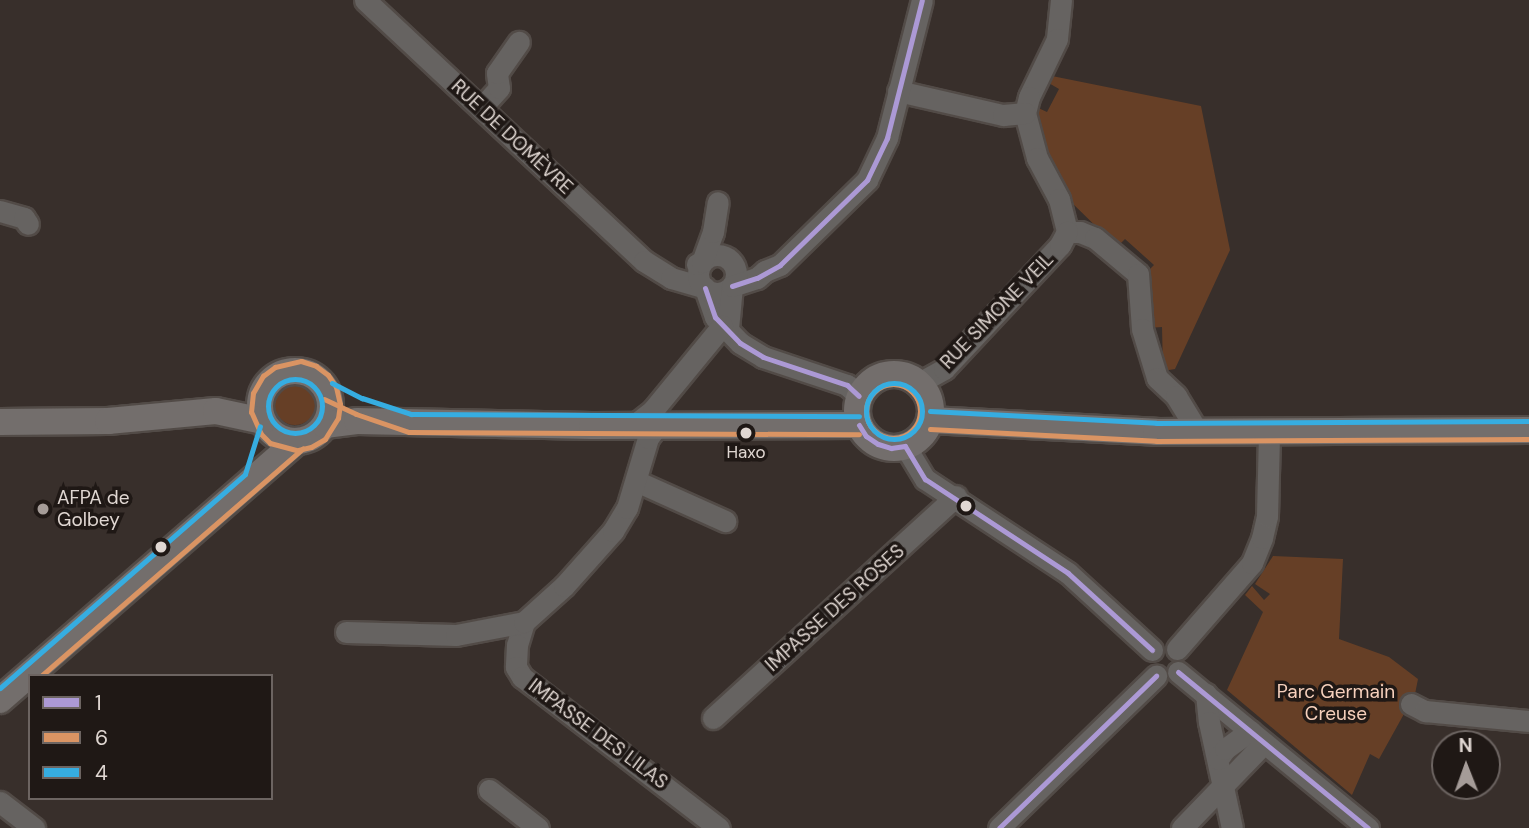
<!DOCTYPE html>
<html>
<head>
<meta charset="utf-8">
<style>
  body { margin:0 }
  #map { position:relative; width:1529px; height:828px; overflow:hidden; background:#382f2b; font-family:"DM Sans",sans-serif }
  div>[style] { position:absolute }
  .green>* { inset:0; background:#663f26 }
  .round { border-radius:50% }
  .roads { filter:drop-shadow(2px 0 #524b47) drop-shadow(-2px 0 #524b47) drop-shadow(0 2px #524b47) drop-shadow(0 -2px #524b47) }
  .minor>* { height:21px; margin:-10.5px; padding:0 10.5px; transform-origin:10.5px; border-radius:10.5px; background:#666361 }
  .minor>.ring { margin:-10.5px; padding:0; box-sizing:content-box; background:none; border:21px solid #666361; border-radius:50% }
  .major>* { height:26px; margin:-13px; padding:0 13px; transform-origin:13px; border-radius:13px; background:#736e6c }
  .major>.ring { margin:-13px; padding:0; box-sizing:content-box; background:none; border:26px solid #736e6c; border-radius:50% }
  .bus-1>* { height:5px; margin:-2.5px; padding:0 2.5px; transform-origin:2.5px; border-radius:2.5px; background:#ac99d5 }
  .bus-2>* { height:5px; margin:-2.5px; padding:0 2.5px; transform-origin:2.5px; border-radius:2.5px; background:#da9463 }
  .bus-2>.ring { margin:-2.5px; padding:0; box-sizing:content-box; background:none; border:5px solid #da9463; border-radius:50% }
  .bus-3>* { height:5px; margin:-2.5px; padding:0 2.5px; transform-origin:2.5px; border-radius:2.5px; background:#36ade1 }
  .bus-3>.ring { margin:-2.5px; padding:0; box-sizing:content-box; background:none; border:5px solid #36ade1; border-radius:50% }
  .dots>* { width:19px; height:19px; translate:-50% -50%; box-sizing:border-box; border:4px solid #1f1815; border-radius:50% }
  span { translate:-50% -50%; white-space:nowrap; text-align:center; line-height:1.15; -webkit-text-stroke:7px #1f1815; paint-order:stroke }
  .bus-label { font-size:17px; color:#e0d7d2 }
  .street-label { font-size:19px; color:#e0d7d2 }
  .poi-label { font-size:19px; color:#e0d7d2 }
  .left { translate:0 -50%; text-align:left }
  .park-label { font-size:19px; color:#f6d0bc }
  .legend { position:absolute; left:28px; top:674px; width:245px; height:126px; box-sizing:border-box; background:#1f1815; border:2px solid #6c6461; margin:0; padding:9px 12px; list-style:none; font-size:21px; color:#e0d7d2 }
  .legend li { display:flex; align-items:center; gap:14px; height:35px }
  .legend b { width:35px; border:2px solid #6c6461 }
  .north { position:absolute; left:1431px; top:730px; width:70px; height:70px; box-sizing:border-box; background:#1f1815; border:2px solid #6c6461; border-radius:50%; rotate:359deg; font-size:19px; font-weight:700; line-height:28px; text-align:center; color:#e0d7d2 }
  .north::after { content:''; display:block; margin:auto; width:24px; height:32px; background:#a59c98; clip-path:polygon(50% 0,100% 100%,50% 72%,0 100%) }
</style>
</head>
<body>
<div id="map">
  <div class="green">
    <div style="clip-path:polygon(1052px 76px,1201px 106px,1230px 250px,1175px 369px,1163px 371px,1162px 327px,1148px 328px,1146px 273px,1154px 265px,1125px 239px,1117px 247px,1068px 199px,1047px 160px,1034px 106px,1047px 112px,1059px 89px,1047px 82px)"></div>
    <div class="round" style="left:274px;top:383px;width:42px;height:42px"></div>
    <div style="clip-path:polygon(1273px 556px,1343px 559px,1339px 639px,1389px 657px,1418px 679px,1415px 694px,1379px 759px,1370px 754px,1352px 795px,1227px 690px,1263px 612px,1245px 595px,1252px 586px,1264px 600px,1270px 594px,1255px 584px)"></div>
  </div>
  <div class="roads">
    <div class="minor">
      <div style="left:365px;top:0;width:382px;rotate:43.1deg"></div>
      <div style="left:644px;top:261px;width:32px;rotate:32deg"></div>
      <div style="left:671px;top:278px;width:35px;rotate:16deg"></div>
      <div style="left:705px;top:288px;width:31px;rotate:71deg"></div>
      <div style="left:715px;top:317px;width:36px;rotate:46deg"></div>
      <div style="left:740px;top:343px;width:27px;rotate:31deg"></div>
      <div style="left:763px;top:357px;width:89px;rotate:18.4deg"></div>
      <div style="left:847px;top:385px;width:16px;rotate:43deg"></div>
      <div style="left:1061px;top:0;width:39px;rotate:96deg"></div>
      <div style="left:1057px;top:39px;width:64px;rotate:115.8deg"></div>
      <div style="left:1029px;top:97px;width:16px;rotate:104deg"></div>
      <div style="left:1025px;top:113px;width:47px;rotate:75.1deg"></div>
      <div style="left:1037px;top:158px;width:47px;rotate:61.8deg"></div>
      <div style="left:1059px;top:199px;width:34px;rotate:76deg"></div>
      <div style="left:1067px;top:232px;width:13px"></div>
      <div style="left:1080px;top:232px;width:16px;rotate:22deg"></div>
      <div style="left:1095px;top:238px;width:56px;rotate:39.9deg"></div>
      <div style="left:1138px;top:274px;width:55px;rotate:85.8deg"></div>
      <div style="left:1142px;top:329px;width:51px;rotate:73deg"></div>
      <div style="left:1157px;top:378px;width:26px;rotate:43deg"></div>
      <div style="left:1176px;top:396px;width:42px;rotate:58.6deg"></div>
      <div style="left:898px;top:91px;width:108px;rotate:12.9deg"></div>
      <div style="left:1003px;top:115px;width:22px;rotate:-5deg"></div>
      <div style="left:481px;top:108px;width:27px;rotate:-48deg"></div>
      <div style="left:499px;top:88px;width:15px;rotate:-98deg"></div>
      <div style="left:497px;top:73px;width:38px;rotate:-55deg"></div>
      <div style="left:0;top:211px;width:25px;rotate:16deg"></div>
      <div style="left:24px;top:218px;width:7px;rotate:56deg"></div>
      <div class="ring" style="left:698px;top:255px;width:17px;height:17px"></div>
      <div style="left:697px;top:264px;width:5px;rotate:-22deg"></div>
      <div style="left:702px;top:262px;width:32px;rotate:-70deg"></div>
      <div style="left:713px;top:232px;width:30px;rotate:-81deg"></div>
      <div style="left:728px;top:329px;width:43px;rotate:-84.7deg"></div>
      <div style="left:732px;top:286px;width:26px;rotate:-18deg"></div>
      <div style="left:757px;top:278px;width:11px;rotate:-41deg"></div>
      <div style="left:765px;top:271px;width:16px;rotate:-22deg"></div>
      <div style="left:780px;top:265px;width:122px;rotate:-44.3deg"></div>
      <div style="left:867px;top:180px;width:47px;rotate:-64.5deg"></div>
      <div style="left:887px;top:138px;width:142px;rotate:-75.8deg"></div>
      <div style="left:919px;top:383px;width:29px;rotate:-29deg"></div>
      <div style="left:944px;top:369px;width:170px;rotate:-46.9deg"></div>
      <div style="left:1060px;top:245px;width:15px;rotate:-62deg"></div>
      <div style="left:634px;top:425px;width:24px;rotate:-38deg"></div>
      <div style="left:653px;top:410px;width:109px;rotate:-50.6deg"></div>
      <div style="left:905px;top:446px;width:39px;rotate:59deg"></div>
      <div style="left:925px;top:479px;width:171px;rotate:33.3deg"></div>
      <div style="left:1068px;top:573px;width:114px;rotate:42.5deg"></div>
      <div style="left:636px;top:481px;width:98px;rotate:24.2deg"></div>
      <div style="left:524px;top:622px;width:24px;rotate:107deg"></div>
      <div style="left:517px;top:645px;width:22px;rotate:93deg"></div>
      <div style="left:516px;top:667px;width:12px;rotate:59deg"></div>
      <div style="left:522px;top:677px;width:248px;rotate:37.5deg"></div>
      <div style="left:346px;top:632px;width:110px;rotate:1.6deg"></div>
      <div style="left:456px;top:635px;width:69px;rotate:-10.8deg"></div>
      <div style="left:524px;top:622px;width:54px;rotate:-42deg"></div>
      <div style="left:564px;top:586px;width:74px;rotate:-48.3deg"></div>
      <div style="left:613px;top:531px;width:27px;rotate:-59deg"></div>
      <div style="left:627px;top:508px;width:73px;rotate:-73.3deg"></div>
      <div style="left:648px;top:438px;width:15px;rotate:-53deg"></div>
      <div style="left:1177px;top:649px;width:114px;rotate:-48.9deg"></div>
      <div style="left:1252px;top:563px;width:27px;rotate:-68deg"></div>
      <div style="left:1262px;top:538px;width:23px;rotate:-77deg"></div>
      <div style="left:1267px;top:516px;width:84px;rotate:-88.6deg"></div>
      <div style="left:1178px;top:672px;width:246px;rotate:39.4deg"></div>
      <div style="left:1206px;top:694px;width:28px;rotate:84deg"></div>
      <div style="left:1209px;top:722px;width:108px;rotate:77.8deg"></div>
      <div style="left:1411px;top:704px;width:16px;rotate:27deg"></div>
      <div style="left:1425px;top:711px;width:104px;rotate:5.5deg"></div>
      <div style="left:713px;top:718px;width:329px;rotate:-42.4deg"></div>
      <div style="left:1218px;top:759px;width:12px;rotate:-55deg"></div>
      <div style="left:1225px;top:749px;width:31px;rotate:-36deg"></div>
      <div style="left:489px;top:790px;width:62px;rotate:37.8deg"></div>
      <div style="left:0;top:802px;width:43px;rotate:37.4deg"></div>
      <div style="left:999px;top:828px;width:219px;rotate:-44.1deg"></div>
      <div style="left:1182px;top:828px;width:118px;rotate:-46deg"></div>
    </div>
    <div class="major">
      <div class="ring" style="left:260px;top:371px;width:44px;height:44px"></div>
      <div class="ring" style="left:857px;top:374px;width:48px;height:48px"></div>
      <div style="left:930px;top:420px;width:226px;rotate:3deg"></div>
      <div style="left:1156px;top:432px;width:373px;rotate:-0.3deg"></div>
      <div style="left:0;top:422px;width:108px;rotate:-0.5deg"></div>
      <div style="left:108px;top:421px;width:108px;rotate:-5.3deg"></div>
      <div style="left:216px;top:411px;width:48px;rotate:12deg"></div>
      <div style="left:325px;top:425px;width:32px;rotate:-7deg"></div>
      <div style="left:357px;top:421px;width:235px;rotate:1.2deg"></div>
      <div style="left:592px;top:426px;width:267px;rotate:-0.2deg"></div>
      <div style="left:0;top:700px;width:394px;rotate:-41.1deg"></div>
    </div>
  </div>
  <div class="bus-1">
    <div style="left:732px;top:286px;width:26px;rotate:-18deg"></div>
    <div style="left:757px;top:278px;width:26px;rotate:-29deg"></div>
    <div style="left:780px;top:265px;width:122px;rotate:-44.3deg"></div>
    <div style="left:867px;top:180px;width:47px;rotate:-64.5deg"></div>
    <div style="left:887px;top:138px;width:142px;rotate:-75.8deg"></div>
    <div style="left:705px;top:288px;width:31px;rotate:71deg"></div>
    <div style="left:715px;top:317px;width:36px;rotate:46deg"></div>
    <div style="left:740px;top:343px;width:27px;rotate:31deg"></div>
    <div style="left:763px;top:357px;width:89px;rotate:18.4deg"></div>
    <div style="left:847px;top:385px;width:16px;rotate:43deg"></div>
    <div style="left:859px;top:425px;width:13px;rotate:58deg"></div>
    <div style="left:866px;top:436px;width:14px;rotate:34deg"></div>
    <div style="left:878px;top:444px;width:14px;rotate:17deg"></div>
    <div style="left:891px;top:448px;width:14px;rotate:-8deg"></div>
    <div style="left:905px;top:446px;width:39px;rotate:59deg"></div>
    <div style="left:925px;top:479px;width:171px;rotate:33.3deg"></div>
    <div style="left:1068px;top:573px;width:114px;rotate:42.5deg"></div>
    <div style="left:1178px;top:672px;width:246px;rotate:39.4deg"></div>
    <div style="left:999px;top:828px;width:219px;rotate:-44.1deg"></div>
  </div>
  <div class="bus-2">
    <div class="ring" style="left:866px;top:384px;width:49px;height:49px"></div>
    <div style="left:324px;top:399px;width:35px;rotate:25deg"></div>
    <div style="left:356px;top:414px;width:56px;rotate:18.8deg"></div>
    <div style="left:409px;top:432px;width:450px;rotate:0.3deg"></div>
    <div style="left:930px;top:429px;width:226px;rotate:3deg"></div>
    <div style="left:1156px;top:441px;width:373px;rotate:-0.3deg"></div>
    <div style="left:296px;top:450px;width:27px;rotate:-165deg"></div>
    <div style="left:270px;top:443px;width:13px;rotate:-135deg"></div>
    <div style="left:261px;top:434px;width:24px;rotate:-114deg"></div>
    <div style="left:251px;top:412px;width:19px;rotate:-84deg"></div>
    <div style="left:253px;top:393px;width:20px;rotate:-60deg"></div>
    <div style="left:263px;top:376px;width:15px;rotate:-37deg"></div>
    <div style="left:275px;top:367px;width:27px;rotate:-13deg"></div>
    <div style="left:301px;top:361px;width:16px;rotate:18deg"></div>
    <div style="left:316px;top:366px;width:15px;rotate:37deg"></div>
    <div style="left:328px;top:375px;width:14px;rotate:56deg"></div>
    <div style="left:336px;top:387px;width:17px;rotate:77deg"></div>
    <div style="left:340px;top:404px;width:14px;rotate:98deg"></div>
    <div style="left:338px;top:418px;width:25px;rotate:122deg"></div>
    <div style="left:325px;top:439px;width:16px;rotate:150deg"></div>
    <div style="left:311px;top:447px;width:13px;rotate:167deg"></div>
    <div style="left:41px;top:676px;width:347px;rotate:-41deg"></div>
  </div>
  <div class="bus-3">
    <div class="ring" style="left:268px;top:379px;width:49px;height:49px"></div>
    <div class="ring" style="left:866px;top:383px;width:51px;height:51px"></div>
    <div style="left:332px;top:383px;width:34px;rotate:27deg"></div>
    <div style="left:362px;top:398px;width:52px;rotate:18.1deg"></div>
    <div style="left:411px;top:414px;width:448px;rotate:0.3deg"></div>
    <div style="left:930px;top:411px;width:226px;rotate:3deg"></div>
    <div style="left:1156px;top:423px;width:373px;rotate:-0.3deg"></div>
    <div style="left:0;top:688px;width:325px;rotate:-41.1deg"></div>
    <div style="left:245px;top:474px;width:50px;rotate:-72.6deg"></div>
  </div>
  <div class="dots">
    <div style="left:746px;top:433px;background:#e0d7d2"></div>
    <div style="left:966px;top:506px;background:#e0d7d2"></div>
    <div style="left:43px;top:509px;background:#a59c98"></div>
    <div style="left:161px;top:547px;background:#e0d7d2"></div>
  </div>
  <div class="bus-label">
    <span style="left:746px;top:453px">Haxo</span>
  </div>
  <div class="street-label">
    <span style="left:512px;top:137px;rotate:43deg">RUE DE DOMÈVRE</span>
    <span style="left:997px;top:311px;rotate:-46deg">RUE SIMONE VEIL</span>
    <span style="left:835px;top:608px;rotate:-42deg">IMPASSE DES ROSES</span>
    <span style="left:598px;top:734px;rotate:37deg">IMPASSE DES LILAS</span>
  </div>
  <div class="poi-label">
    <span class="left" style="left:57px;top:509px">AFPA de<br>Golbey</span>
  </div>
  <div class="park-label">
    <span style="left:1336px;top:703px">Parc Germain<br>Creuse</span>
  </div>
  <ul class="legend">
  <li><b style="height:9px;background:#ac99d5"></b>1</li>
  <li><b style="height:9px;background:#da9463"></b>6</li>
  <li><b style="height:9px;background:#36ade1"></b>4</li>
  </ul>
  <div class="north">N</div>
</div>
</body>
</html>
